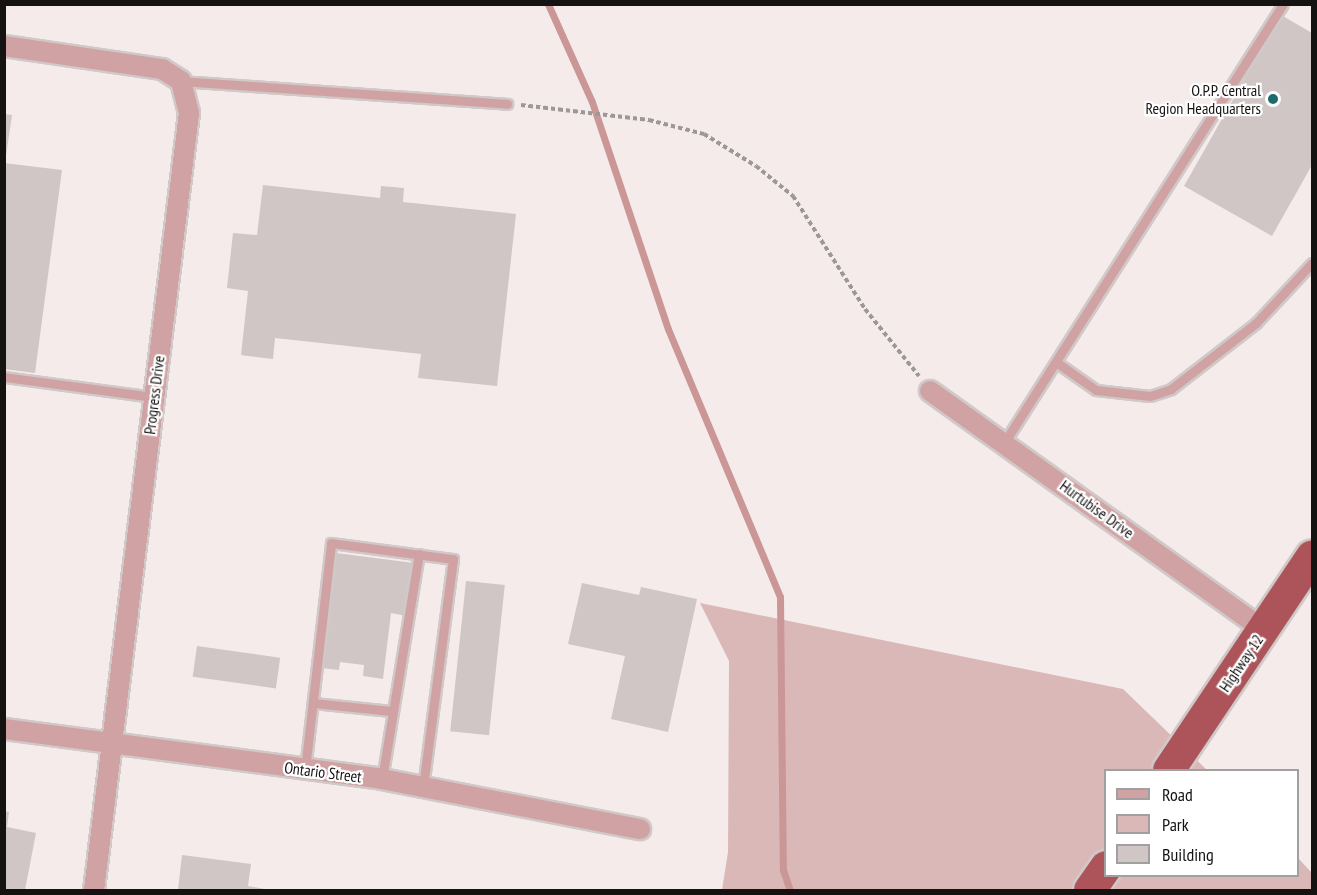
<!DOCTYPE html>
<html>
<head>
<meta charset="utf-8">
<style>
  body { margin:0 }
  #map { position:relative; width:1317px; height:895px; overflow:hidden; background:#f5ebeb; font-family:"PT Sans Narrow",sans-serif }
  div>[style] { position:absolute }
  .green>* { inset:0; background:#dbb8b8 }
  .stream>* { height:7px; margin:-3.5px; padding:0 3.5px; transform-origin:3.5px; border-radius:3.5px; background:#ca9696 }
  .building>* { inset:0; background:#d0c6c6; transform-origin:0 0 }
  .path>* { height:4px; margin-top:-2px; transform-origin:0; background:repeating-linear-gradient(90deg,#9e9797 0 4.5px,transparent 0 7.5px) }
  .roads { filter:drop-shadow(2px 0 #d1c8c8) drop-shadow(-2px 0 #d1c8c8) drop-shadow(0 2px #d1c8c8) drop-shadow(0 -2px #d1c8c8) }
  .service>* { height:9px; margin:-4.5px; padding:0 4.5px; transform-origin:4.5px; border-radius:4.5px; background:#d1a2a3 }
  .minor>* { height:20px; margin:-10px; padding:0 10px; transform-origin:10px; border-radius:10px; background:#d1a2a3 }
  .trunk>* { height:32px; margin:-16px; padding:0 16px; transform-origin:16px; border-radius:16px; background:#ac5459 }
  .dots>* { width:16px; height:16px; translate:-50% -50%; box-sizing:border-box; border:3px solid #fff; border-radius:50% }
  span { translate:-50% -50%; white-space:nowrap; text-align:center; line-height:1.15; -webkit-text-stroke:4.5px #fff; paint-order:stroke }
  .poi-label { font-size:16px; color:#151212 }
  .right { translate:-100% -50%; text-align:right }
  .street-label { font-size:16px; color:#151212 }
  .frame { position:absolute; inset:0; border:6px solid #151212; pointer-events:none }
  .legend { position:absolute; left:1104px; top:769px; width:195px; height:108px; box-sizing:border-box; background:#fff; border:2px solid #a1a0a0; margin:0; padding:8px 10px; list-style:none; font-size:18px; color:#151212 }
  .legend li { display:flex; align-items:center; gap:12px; height:30px }
  .legend b { width:30px; border:2px solid #a1a0a0 }
</style>
</head>
<body>
<div id="map">
  <div class="green">
    <div style="clip-path:polygon(700px 603px,1123px 689px,1207px 770px,1106px 770px,1106px 876px,1298px 876px,1298px 858px,1312px 873px,1312px 890px,722px 890px,728px 852px,729px 661px)"></div>
  </div>
  <div class="stream">
    <div style="left:548px;top:4px;width:107px;rotate:65.8deg"></div>
    <div style="left:592px;top:102px;width:239px;rotate:71.5deg"></div>
    <div style="left:668px;top:329px;width:290px;rotate:67.3deg"></div>
    <div style="left:780px;top:597px;width:273px;rotate:89.4deg"></div>
    <div style="left:783px;top:870px;width:21px;rotate:71deg"></div>
  </div>
  <div class="building">
    <div style="clip-path:polygon(1281px 15px,1312px 33px,1312px 165px,1272px 236px,1184px 186px)"></div>
    <div style="clip-path:polygon(4px 114px,12px 115px,6px 156px,4px 156px)"></div>
    <div style="clip-path:polygon(4px 163px,62px 170px,35px 373px,4px 369px)"></div>
    <div style="clip-path:polygon(263px 185px,380px 198px,381px 186px,404px 188px,403px 202px,516px 214px,497px 386px,418px 378px,421px 354px,275px 338px,273px 359px,241px 355px,248px 291px,227px 288px,233px 233px,257px 235px)"></div>
    <div style="clip-path:polygon(336px 553px,414px 563px,407px 616px,391px 613px,383px 679px,363px 676px,364px 665px,340px 662px,339px 670px,321px 668px)"></div>
    <div style="left:466px;top:581px;width:39px;height:151px;rotate:6deg"></div>
    <div style="clip-path:polygon(582px 583px,639px 595px,641px 587px,697px 599px,668px 732px,611px 719px,625px 656px,568px 644px)"></div>
    <div style="left:197px;top:646px;width:84px;height:31px;rotate:8deg"></div>
    <div style="clip-path:polygon(4px 811px,9px 812px,7px 827px,36px 833px,25px 890px,4px 890px)"></div>
    <div style="clip-path:polygon(182px 855px,251px 864px,248px 886px,270px 890px,178px 890px)"></div>
  </div>
  <div class="path">
    <div style="left:521px;top:105px;width:129px;rotate:6.7deg"></div>
    <div style="left:649px;top:120px;width:57px;rotate:14.3deg"></div>
    <div style="left:704px;top:134px;width:61px;rotate:31.6deg"></div>
    <div style="left:756px;top:166px;width:48px;rotate:39deg"></div>
    <div style="left:793px;top:196px;width:134px;rotate:57.5deg"></div>
    <div style="left:865px;top:309px;width:86px;rotate:51.1deg"></div>
  </div>
  <div class="roads">
    <div class="service">
      <div style="left:181px;top:81px;width:327px;rotate:4deg"></div>
      <div style="left:1056px;top:362px;width:49px;rotate:35deg"></div>
      <div style="left:1096px;top:390px;width:54px;rotate:6.3deg"></div>
      <div style="left:1150px;top:396px;width:22px;rotate:-18deg"></div>
      <div style="left:1171px;top:389px;width:108px;rotate:-37.8deg"></div>
      <div style="left:1256px;top:323px;width:82px;rotate:-47deg"></div>
      <div style="left:4px;top:377px;width:150px;rotate:7.6deg"></div>
      <div style="left:1004px;top:443px;width:520px;rotate:-57.56deg"></div>
      <div style="left:313px;top:703px;width:79px;rotate:5.8deg"></div>
      <div style="left:305px;top:769px;width:227px;rotate:-83.4deg"></div>
      <div style="left:331px;top:543px;width:123px;rotate:7.5deg"></div>
      <div style="left:453px;top:559px;width:230px;rotate:97.5deg"></div>
      <div style="left:382px;top:779px;width:228px;rotate:-80.7deg"></div>
    </div>
    <div class="minor">
      <div style="left:4px;top:46px;width:160px;rotate:8.3deg"></div>
      <div style="left:162px;top:69px;width:22px;rotate:32deg"></div>
      <div style="left:181px;top:81px;width:33px;rotate:76deg"></div>
      <div style="left:189px;top:113px;width:783px;rotate:96.97deg"></div>
      <div style="left:930px;top:391px;width:409px;rotate:35.6deg"></div>
      <div style="left:4px;top:729px;width:381px;rotate:7.5deg"></div>
      <div style="left:382px;top:779px;width:263px;rotate:11deg"></div>
    </div>
    <div class="trunk">
      <div style="left:1169px;top:770px;width:257px;rotate:-56.2deg"></div>
      <div style="left:1090px;top:890px;width:28px;rotate:-55deg"></div>
    </div>
  </div>
  <div class="dots">
    <div style="left:1273px;top:99px;background:#1d6a6d"></div>
  </div>
  <div class="poi-label">
    <span class="right" style="left:1261px;top:99px">O.P.P. Central<br>Region Headquarters</span>
  </div>
  <div class="street-label">
    <span style="left:154px;top:395px;rotate:-83deg">Progress Drive</span>
    <span style="left:1097px;top:509px;rotate:36deg">Hurtubise Drive</span>
    <span style="left:1241px;top:663px;rotate:-56deg">Highway 12</span>
    <span style="left:323px;top:772px;rotate:7deg">Ontario Street</span>
  </div>
  <div class="frame"></div>
  <ul class="legend">
  <li><b style="height:8px;background:#d1a2a3"></b>Road</li>
  <li><b style="height:16px;background:#dbb8b8"></b>Park</li>
  <li><b style="height:16px;background:#d0c6c6"></b>Building</li>
  </ul>
</div>
</body>
</html>
